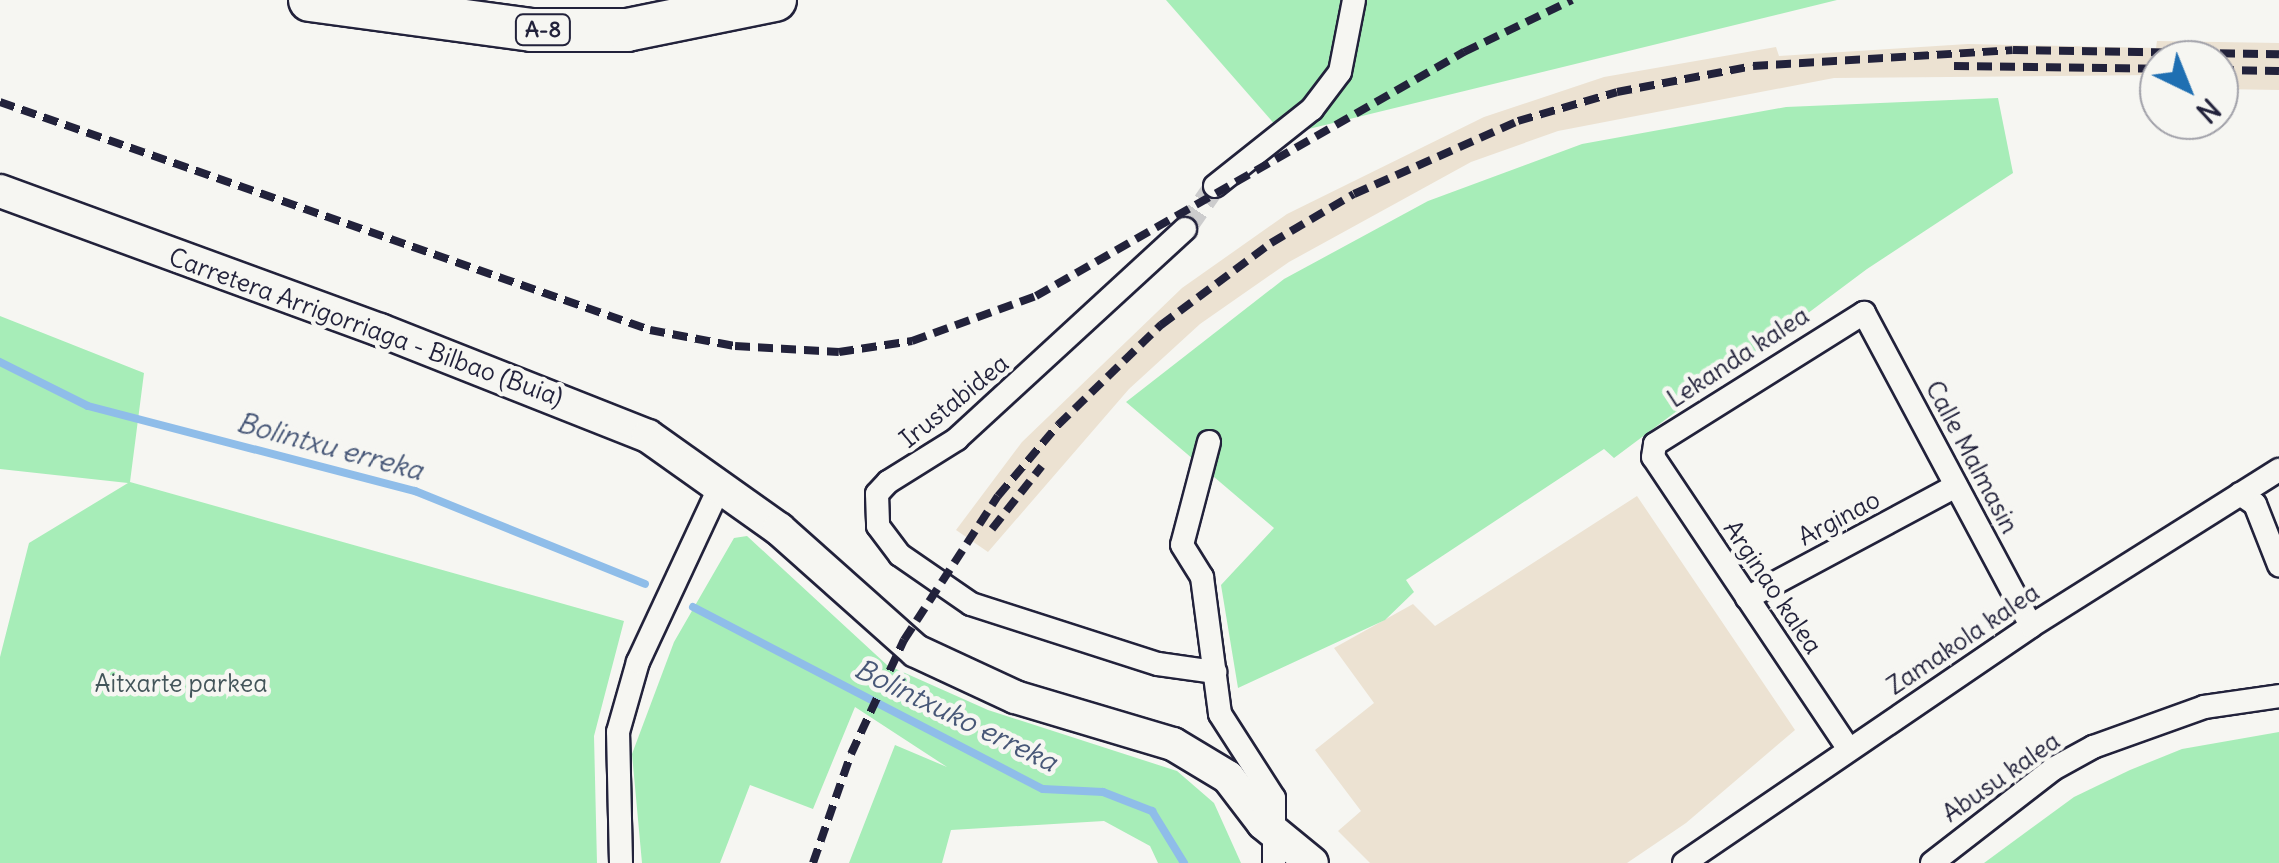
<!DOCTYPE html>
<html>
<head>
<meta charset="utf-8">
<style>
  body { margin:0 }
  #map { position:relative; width:2279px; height:863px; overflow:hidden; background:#f6f6f2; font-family:Delius,sans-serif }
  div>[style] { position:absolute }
  .built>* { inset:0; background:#ece2d2 }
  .green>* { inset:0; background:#a7edb8 }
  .stream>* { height:8px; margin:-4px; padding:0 4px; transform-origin:4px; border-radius:4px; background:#8fbde9 }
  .street-tunnel>* { height:22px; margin-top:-11px; transform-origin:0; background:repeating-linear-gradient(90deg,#cccccd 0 22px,transparent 0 33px) }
  .roads { filter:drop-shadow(2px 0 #22223b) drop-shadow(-2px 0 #22223b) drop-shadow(0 2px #22223b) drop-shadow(0 -2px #22223b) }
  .street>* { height:22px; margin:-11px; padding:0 11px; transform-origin:11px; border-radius:11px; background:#f6f6f2 }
  .secondary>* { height:32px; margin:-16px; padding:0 16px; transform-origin:16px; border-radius:16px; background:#f6f6f2 }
  .highway>* { height:42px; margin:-21px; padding:0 21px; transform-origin:21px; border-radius:21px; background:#f6f6f2 }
  .rail>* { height:8px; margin-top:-4px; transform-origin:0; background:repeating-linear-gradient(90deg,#22223b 0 15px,transparent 0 23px) }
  span { translate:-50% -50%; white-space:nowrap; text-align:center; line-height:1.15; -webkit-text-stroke:9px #f6f6f2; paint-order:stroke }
  .shield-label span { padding:2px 8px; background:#f6f6f2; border:2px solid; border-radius:8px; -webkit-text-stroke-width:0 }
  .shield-label { font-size:22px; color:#22223b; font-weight:700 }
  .street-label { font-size:25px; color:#22223b }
  .park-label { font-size:25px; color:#43555a }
  .water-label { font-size:28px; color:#485878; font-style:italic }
  .north { position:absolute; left:2139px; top:40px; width:100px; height:100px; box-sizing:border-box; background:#f6f6f2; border:2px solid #a1a1a9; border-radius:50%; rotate:137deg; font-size:28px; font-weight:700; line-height:40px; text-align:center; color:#22223b }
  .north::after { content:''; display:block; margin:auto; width:35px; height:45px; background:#1f6fb2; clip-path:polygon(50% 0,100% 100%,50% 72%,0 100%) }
</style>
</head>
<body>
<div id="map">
  <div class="built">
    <div style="clip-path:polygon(2157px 41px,2279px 43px,2279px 90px,2219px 89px,2219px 60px,2159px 60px,2159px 88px,2157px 75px,1834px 78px,1558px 131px,1471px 162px,1289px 262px,1200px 324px,1129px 389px,988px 552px,956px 530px,1022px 442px,1182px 288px,1287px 214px,1484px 117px,1604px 77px,1776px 47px,1779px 56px,1968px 44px,2156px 48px)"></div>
    <div style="clip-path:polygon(1637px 496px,1795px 730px,1686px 823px,1627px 863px,1370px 863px,1338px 831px,1361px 811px,1315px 750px,1374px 703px,1334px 648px,1413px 604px,1435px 626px)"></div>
  </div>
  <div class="green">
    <div style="clip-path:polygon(1166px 0,1837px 0,1284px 135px)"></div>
    <div style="clip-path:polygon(1998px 98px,2013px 173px,1867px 269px,1614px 458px,1604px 449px,1406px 580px,1414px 592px,1385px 620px,1238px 688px,1221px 585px,1274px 528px,1126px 402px,1284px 279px,1428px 201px,1582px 144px,1786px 107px)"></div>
    <div style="clip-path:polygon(0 316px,144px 373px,130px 482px,624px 621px,594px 736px,597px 863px,0 863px,0 657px,29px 543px,128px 483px,0 469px)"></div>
    <div style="clip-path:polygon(747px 536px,887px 665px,988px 710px,1177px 771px,1214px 803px,1241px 863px,1158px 863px,1150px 846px,1104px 821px,951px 830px,942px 863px,849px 863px,895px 745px,947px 767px,855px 707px,813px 809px,750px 785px,720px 863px,642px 863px,632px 754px,674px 642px,734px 538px)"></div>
    <div style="clip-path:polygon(2279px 732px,2279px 863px,1984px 863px,2074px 797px,2130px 770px,2182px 749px)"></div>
  </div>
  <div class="stream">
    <div style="left:0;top:362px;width:98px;rotate:26.6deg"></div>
    <div style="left:88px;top:406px;width:338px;rotate:14.6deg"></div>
    <div style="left:415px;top:491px;width:248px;rotate:22deg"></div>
    <div style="left:693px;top:607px;width:394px;rotate:27.5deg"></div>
    <div style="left:1043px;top:789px;width:60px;rotate:2.9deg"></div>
    <div style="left:1103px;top:792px;width:53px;rotate:21.2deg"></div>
    <div style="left:1152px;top:811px;width:61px;rotate:58.4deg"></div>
  </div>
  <div class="street-tunnel">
    <div style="left:1185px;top:229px;width:52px;rotate:-55.1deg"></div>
  </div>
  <div class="roads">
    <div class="street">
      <div style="left:1215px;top:186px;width:124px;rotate:-38.4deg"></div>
      <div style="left:1312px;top:109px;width:46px;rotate:-52.9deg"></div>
      <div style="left:1340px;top:72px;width:73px;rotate:-79deg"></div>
      <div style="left:1185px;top:229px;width:310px;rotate:137.4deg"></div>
      <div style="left:957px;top:439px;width:81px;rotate:148.1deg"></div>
      <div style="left:888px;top:482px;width:16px;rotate:133deg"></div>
      <div style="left:877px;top:494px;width:32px;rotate:88deg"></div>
      <div style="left:878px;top:526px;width:36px;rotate:53deg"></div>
      <div style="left:900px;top:555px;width:86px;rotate:34.6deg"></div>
      <div style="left:971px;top:604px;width:196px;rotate:17.8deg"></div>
      <div style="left:1158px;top:664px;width:58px;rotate:8deg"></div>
      <div style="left:1209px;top:442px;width:106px;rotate:104.7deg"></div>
      <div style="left:1182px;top:545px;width:38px;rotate:58deg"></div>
      <div style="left:1202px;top:577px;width:138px;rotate:82.5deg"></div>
      <div style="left:1220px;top:714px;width:100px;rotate:57.3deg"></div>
      <div style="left:1274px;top:798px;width:65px;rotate:90deg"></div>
      <div style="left:2240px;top:494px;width:18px;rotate:34deg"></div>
      <div style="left:2255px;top:504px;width:66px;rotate:68.5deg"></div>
      <div style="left:1747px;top:598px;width:237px;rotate:-28.2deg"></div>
      <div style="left:1848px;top:748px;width:350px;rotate:-123.8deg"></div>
      <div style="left:1653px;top:457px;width:13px;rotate:-81deg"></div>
      <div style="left:1655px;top:444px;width:247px;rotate:-32.1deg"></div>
      <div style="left:1864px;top:313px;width:355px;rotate:61.9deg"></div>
      <div style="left:621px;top:863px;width:131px;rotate:-91.3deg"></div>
      <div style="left:618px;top:732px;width:73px;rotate:-74.1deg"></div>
      <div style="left:638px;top:662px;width:196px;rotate:-65deg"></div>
      <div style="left:1684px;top:863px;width:420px;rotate:-34.3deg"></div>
      <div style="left:2031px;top:626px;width:293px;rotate:-32.2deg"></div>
      <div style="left:1932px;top:863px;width:153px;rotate:-37.8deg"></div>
      <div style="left:2053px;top:769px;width:46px;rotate:-28.8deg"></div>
      <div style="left:2093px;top:747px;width:118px;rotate:-19.8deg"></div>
      <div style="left:2204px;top:707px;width:76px;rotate:-8.3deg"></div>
    </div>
    <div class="secondary">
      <div style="left:0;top:191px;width:405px;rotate:20.1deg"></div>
      <div style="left:380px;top:330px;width:288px;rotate:21.6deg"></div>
      <div style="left:648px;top:436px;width:161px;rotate:35.4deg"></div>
      <div style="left:779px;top:529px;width:183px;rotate:41.7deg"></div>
      <div style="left:916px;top:651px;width:109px;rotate:24.9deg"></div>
      <div style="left:1015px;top:697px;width:165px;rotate:16.6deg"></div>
      <div style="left:1173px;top:744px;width:64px;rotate:31deg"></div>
      <div style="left:1228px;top:777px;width:58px;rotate:52.7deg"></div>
      <div style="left:1263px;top:823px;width:63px;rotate:39.2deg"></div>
    </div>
    <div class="highway">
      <div style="left:310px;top:0;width:224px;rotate:7.7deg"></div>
      <div style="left:532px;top:30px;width:95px"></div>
      <div style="left:627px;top:30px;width:151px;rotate:-11.5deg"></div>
    </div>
  </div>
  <div class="rail">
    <div style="left:1954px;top:66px;width:205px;rotate:0.8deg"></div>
    <div style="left:2219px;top:70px;width:60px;rotate:1deg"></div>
    <div style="left:0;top:102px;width:689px;rotate:19.33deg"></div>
    <div style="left:650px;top:330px;width:86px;rotate:10.7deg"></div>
    <div style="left:735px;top:346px;width:104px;rotate:3.3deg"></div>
    <div style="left:839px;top:352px;width:74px;rotate:-8.6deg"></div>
    <div style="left:912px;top:341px;width:132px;rotate:-19.9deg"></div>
    <div style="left:1036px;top:296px;width:493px;rotate:-29.7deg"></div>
    <div style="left:1464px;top:52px;width:120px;rotate:-25.7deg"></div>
    <div style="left:992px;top:529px;width:80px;rotate:-51.6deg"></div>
    <div style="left:813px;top:863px;width:115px;rotate:-70.8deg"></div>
    <div style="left:851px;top:754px;width:126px;rotate:-65.1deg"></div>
    <div style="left:904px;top:640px;width:172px;rotate:-56.9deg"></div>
    <div style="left:998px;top:496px;width:93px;rotate:-49.8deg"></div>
    <div style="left:1058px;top:425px;width:144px;rotate:-44.2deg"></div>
    <div style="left:1161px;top:325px;width:137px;rotate:-36.7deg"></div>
    <div style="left:1271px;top:243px;width:96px;rotate:-30.6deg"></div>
    <div style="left:1354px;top:194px;width:180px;rotate:-24deg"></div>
    <div style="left:1518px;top:121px;width:103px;rotate:-16.3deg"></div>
    <div style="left:1617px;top:92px;width:138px;rotate:-10.8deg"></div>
    <div style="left:1753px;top:66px;width:260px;rotate:-3.5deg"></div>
    <div style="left:2013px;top:50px;width:266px;rotate:0.9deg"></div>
  </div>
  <div class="shield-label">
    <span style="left:543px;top:30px">A-8</span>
  </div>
  <div class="street-label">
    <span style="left:366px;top:327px;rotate:20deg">Carretera Arrigorriaga - Bilbao (Buia)</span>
    <span style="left:1738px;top:357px;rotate:-33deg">Lekanda kalea</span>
    <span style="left:954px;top:401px;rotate:-39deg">Irustabidea</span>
    <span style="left:1972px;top:457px;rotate:62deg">Calle Malmasin</span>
    <span style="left:1839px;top:518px;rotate:-28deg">Arginao</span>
    <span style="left:1773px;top:587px;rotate:56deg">Arginao kalea</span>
    <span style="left:1963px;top:639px;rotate:-34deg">Zamakola kalea</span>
    <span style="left:2001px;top:777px;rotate:-35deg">Abusu kalea</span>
  </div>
  <div class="park-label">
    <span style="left:181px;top:683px">Aitxarte parkea</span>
  </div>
  <div class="water-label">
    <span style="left:330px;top:446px;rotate:15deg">Bolintxu erreka</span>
    <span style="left:956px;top:715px;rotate:26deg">Bolintxuko erreka</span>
  </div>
  <div class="north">N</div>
</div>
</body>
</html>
